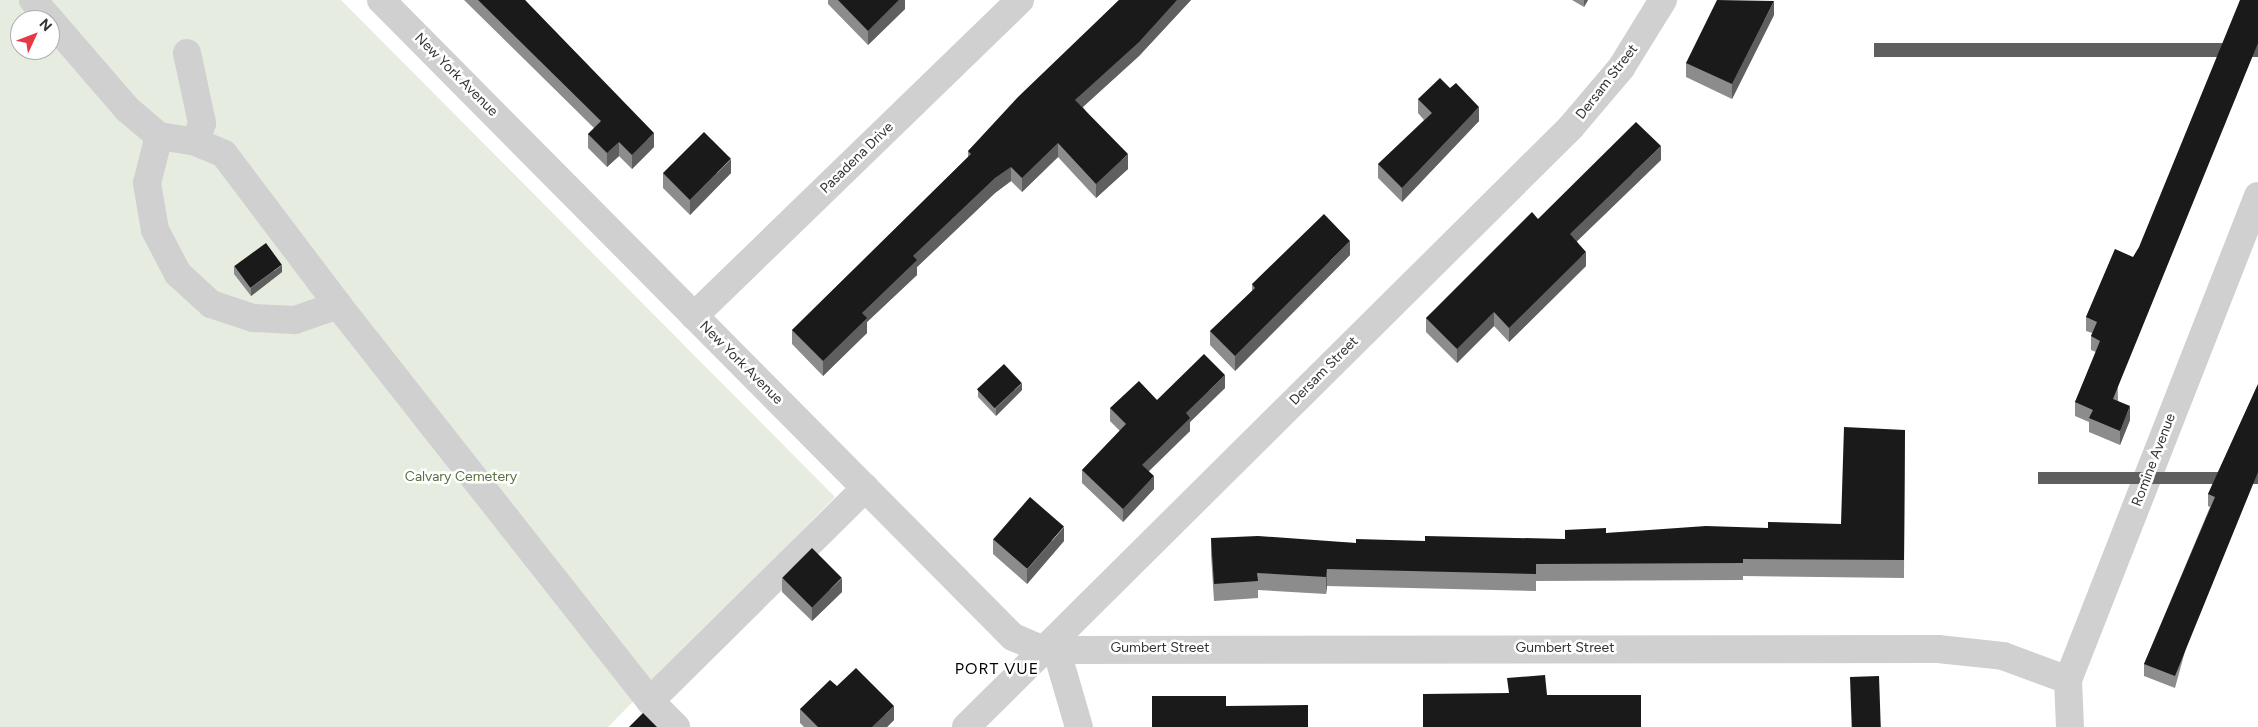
<!DOCTYPE html>
<html>
<head>
<meta charset="utf-8">
<style>
  body { margin:0 }
  #map { position:relative; width:2258px; height:727px; overflow:hidden; background:#fff; font-family:Figtree,sans-serif }
  div>[style] { position:absolute }
  .green>* { inset:0; background:#e6ecdf }
  .minor>* { height:28px; margin:-14px; padding:0 14px; transform-origin:14px; border-radius:14px; background:#d0d0d0 }
  .wall>* { inset:0; background:#8c8c8c }
  .shaded-wall>* { inset:0; background:#5f5f5f; transform-origin:0 0 }
  .building>* { inset:0; background:#1a1a1a; transform-origin:0 0 }
  span { translate:-50% -50%; white-space:nowrap; text-align:center; line-height:1.15; -webkit-text-stroke:5px #fff; paint-order:stroke }
  .street-label { font-size:14px; color:#333 }
  .park-label { font-size:14px; color:#56703f }
  .quarter-label { font-size:16px; color:#000; letter-spacing:1px }
  .north { position:absolute; left:10px; top:10px; width:50px; height:50px; box-sizing:border-box; background:#fff; border:1px solid #adadad; border-radius:50%; rotate:47deg; font-size:14px; font-weight:700; line-height:20px; text-align:center; color:#333 }
  .north::after { content:''; display:block; margin:auto; width:18px; height:22px; background:#e63946; clip-path:polygon(50% 0,100% 100%,50% 72%,0 100%) }
</style>
</head>
<body>
<div id="map">
  <div class="green">
    <div style="clip-path:polygon(evenodd,0 0,341px 0,835px 497px,608px 727px,0 727px,0 0,20px 20px,50px 20px,50px 50px,20px 50px,20px 20px)"></div>
  </div>
  <div class="minor">
    <div style="left:33px;top:0;width:144px;rotate:49.2deg"></div>
    <div style="left:127px;top:109px;width:42px;rotate:40.2deg"></div>
    <div style="left:381px;top:0;width:897px;rotate:45.23deg"></div>
    <div style="left:1013px;top:637px;width:33px;rotate:23deg"></div>
    <div style="left:1043px;top:650px;width:895px;rotate:-0.06deg"></div>
    <div style="left:1938px;top:649px;width:65px;rotate:6.1deg"></div>
    <div style="left:2003px;top:656px;width:69px;rotate:20.3deg"></div>
    <div style="left:187px;top:53px;width:72px;rotate:77.9deg"></div>
    <div style="left:202px;top:123px;width:20px;rotate:108deg"></div>
    <div style="left:338px;top:305px;width:46px;rotate:160.8deg"></div>
    <div style="left:295px;top:320px;width:42px;rotate:-177.3deg"></div>
    <div style="left:253px;top:318px;width:44px;rotate:-161.6deg"></div>
    <div style="left:211px;top:304px;width:45px;rotate:-137.7deg"></div>
    <div style="left:178px;top:274px;width:50px;rotate:-117.6deg"></div>
    <div style="left:155px;top:230px;width:48px;rotate:-99.7deg"></div>
    <div style="left:147px;top:183px;width:49px;rotate:-75.7deg"></div>
    <div style="left:159px;top:136px;width:37px;rotate:9deg"></div>
    <div style="left:196px;top:142px;width:30px;rotate:23deg"></div>
    <div style="left:224px;top:154px;width:189px;rotate:52.9deg"></div>
    <div style="left:338px;top:305px;width:504px;rotate:51.77deg"></div>
    <div style="left:650px;top:701px;width:37px;rotate:45deg"></div>
    <div style="left:694px;top:316px;width:454px;rotate:-44.1deg"></div>
    <div style="left:1057px;top:652px;width:78px;rotate:73.7deg"></div>
    <div style="left:650px;top:701px;width:303px;rotate:-44.7deg"></div>
    <div style="left:966px;top:727px;width:852px;rotate:-44.76deg"></div>
    <div style="left:1571px;top:127px;width:77px;rotate:-49.7deg"></div>
    <div style="left:1621px;top:68px;width:80px;rotate:-58.3deg"></div>
    <div style="left:2070px;top:727px;width:47px;rotate:-92.4deg"></div>
    <div style="left:2068px;top:680px;width:520px;rotate:-68.57deg"></div>
  </div>
  <div class="wall">
    <div style="clip-path:polygon(464px 0,525px 0,654px 147px,632px 169px,619px 156px,607px 167px,588px 148px,588px 134px,594px 128px)"></div>
    <div style="clip-path:polygon(828px 0,905px 0,905px 9px,868px 45px,828px 4px)"></div>
    <div style="clip-path:polygon(1119px 0,1191px 0,1139px 56px,1083px 107px,1128px 169px,1096px 198px,1058px 157px,1022px 192px,1011px 181px,995px 193px,917px 267px,917px 275px,867px 322px,867px 333px,823px 376px,792px 344px,792px 330px,968px 157px,968px 151px)"></div>
    <div style="clip-path:polygon(1572px 0,1588px 0,1584px 7px)"></div>
    <div style="clip-path:polygon(1774px 15px,1732px 99px,1686px 77px,1686px 63px)"></div>
    <div style="clip-path:polygon(1450px 88px,1479px 121px,1402px 202px,1378px 178px,1378px 164px,1424px 120px,1418px 113px,1418px 99px)"></div>
    <div style="clip-path:polygon(1661px 160px,1577px 241px,1586px 266px,1509px 342px,1494px 326px,1457px 363px,1426px 332px,1426px 318px,1538px 219px)"></div>
    <div style="clip-path:polygon(663px 173px,731px 173px,690px 215px,663px 188px)"></div>
    <div style="clip-path:polygon(2115px 249px,2118px 401px,2130px 420px,2120px 445px,2089px 432px,2089px 422px,2075px 416px,2075px 402px,2096px 352px,2091px 350px,2091px 336px,2092px 333px,2086px 331px,2086px 317px)"></div>
    <div style="clip-path:polygon(1350px 255px,1235px 371px,1210px 345px,1210px 331px,1252px 291px,1252px 284px)"></div>
    <div style="clip-path:polygon(234px 266px,282px 272px,251px 296px,234px 274px)"></div>
    <div style="clip-path:polygon(2258px 384px,2175px 688px,2144px 676px,2144px 664px,2210px 507px,2208px 506px,2208px 494px)"></div>
    <div style="clip-path:polygon(1225px 388px,1190px 422px,1190px 431px,1148px 471px,1154px 489px,1123px 522px,1082px 483px,1082px 470px,1120px 431px,1110px 421px,1110px 408px)"></div>
    <div style="clip-path:polygon(978px 390px,1022px 390px,996px 416px,978px 397px)"></div>
    <div style="clip-path:polygon(1905px 430px,1904px 578px,1743px 576px,1743px 580px,1536px 581px,1536px 591px,1327px 586px,1326px 594px,1258px 590px,1258px 598px,1214px 601px,1211px 555px,1211px 538px,1356px 543px,1425px 541px,1565px 539px,1606px 533px,1768px 528px,1841px 524px)"></div>
    <div style="clip-path:polygon(993px 539px,1064px 541px,1027px 584px,993px 554px)"></div>
    <div style="clip-path:polygon(782px 578px,842px 592px,812px 621px,782px 592px)"></div>
    <div style="clip-path:polygon(837px 686px,894px 720px,887px 727px,804px 727px,800px 723px,800px 709px)"></div>
  </div>
  <div class="shaded-wall">
    <div style="clip-path:polygon(899px 0,905px 0,905px 9px,868px 45px,868px 31px)"></div>
    <div style="clip-path:polygon(1177px 0,1191px 0,1139px 56px,1075px 114px,1075px 100px)"></div>
    <div style="clip-path:polygon(1584px 0,1588px 0,1584px 7px)"></div>
    <div style="clip-path:polygon(1774px 1px,1774px 15px,1732px 99px,1732px 84px)"></div>
    <div style="left:2258px;top:43px;width:14px;height:384px;rotate:90deg"></div>
    <div style="clip-path:polygon(1479px 107px,1479px 121px,1402px 202px,1402px 188px)"></div>
    <div style="clip-path:polygon(654px 133px,654px 147px,632px 169px,632px 155px)"></div>
    <div style="clip-path:polygon(619px 142px,619px 156px,607px 167px,607px 153px)"></div>
    <div style="clip-path:polygon(1058px 143px,1058px 157px,1022px 192px,1022px 178px)"></div>
    <div style="clip-path:polygon(1661px 146px,1661px 160px,1570px 248px,1570px 234px)"></div>
    <div style="clip-path:polygon(1128px 154px,1128px 169px,1096px 198px,1096px 184px)"></div>
    <div style="clip-path:polygon(731px 159px,731px 173px,690px 215px,690px 200px)"></div>
    <div style="clip-path:polygon(1011px 167px,1011px 181px,995px 193px,917px 267px,917px 275px,867px 322px,867px 333px,823px 376px,823px 361px,862px 313px,913px 256px,995px 178px)"></div>
    <div style="clip-path:polygon(1350px 241px,1350px 255px,1235px 371px,1235px 356px)"></div>
    <div style="clip-path:polygon(1586px 252px,1586px 266px,1509px 342px,1509px 328px)"></div>
    <div style="clip-path:polygon(282px 265px,282px 272px,251px 296px,251px 288px)"></div>
    <div style="clip-path:polygon(1494px 312px,1494px 326px,1457px 363px,1457px 349px)"></div>
    <div style="clip-path:polygon(1225px 375px,1225px 388px,1190px 422px,1190px 431px,1142px 478px,1142px 465px,1186px 413px)"></div>
    <div style="clip-path:polygon(1022px 383px,1022px 390px,996px 416px,996px 408px)"></div>
    <div style="clip-path:polygon(2130px 406px,2130px 420px,2120px 445px,2120px 431px)"></div>
    <div style="left:2258px;top:472px;width:12px;height:220px;rotate:90deg"></div>
    <div style="clip-path:polygon(1154px 476px,1154px 489px,1123px 522px,1123px 509px)"></div>
    <div style="clip-path:polygon(1064px 527px,1064px 541px,1027px 584px,1027px 570px)"></div>
    <div style="clip-path:polygon(1327px 569px,1327px 586px,1326px 594px,1326px 577px)"></div>
    <div style="clip-path:polygon(842px 578px,842px 592px,812px 621px,812px 607px)"></div>
    <div style="clip-path:polygon(894px 706px,894px 720px,887px 727px,872px 727px)"></div>
  </div>
  <div class="building">
    <div style="clip-path:polygon(478px 0,525px 0,654px 133px,632px 155px,619px 142px,607px 153px,588px 134px,601px 121px)"></div>
    <div style="clip-path:polygon(838px 0,899px 0,868px 31px)"></div>
    <div style="clip-path:polygon(1119px 0,1177px 0,1139px 42px,1075px 100px,1128px 154px,1096px 184px,1058px 143px,1022px 178px,1011px 167px,995px 178px,913px 256px,917px 260px,862px 313px,867px 318px,823px 361px,792px 330px,971px 154px,968px 151px,1018px 97px)"></div>
    <div style="clip-path:polygon(1717px 0,1774px 1px,1732px 84px,1686px 63px)"></div>
    <div style="clip-path:polygon(2240px 0,2258px 0,2258px 43px,2113px 399px,2130px 406px,2120px 431px,2089px 418px,2093px 410px,2075px 402px,2100px 341px,2091px 336px,2097px 322px,2086px 317px,2115px 249px,2133px 257px,2139px 247px)"></div>
    <div style="clip-path:polygon(1440px 78px,1450px 88px,1456px 83px,1479px 107px,1402px 188px,1378px 164px,1432px 113px,1418px 99px)"></div>
    <div style="clip-path:polygon(1636px 122px,1661px 146px,1570px 234px,1586px 252px,1509px 328px,1494px 312px,1457px 349px,1426px 318px,1532px 212px,1538px 219px)"></div>
    <div style="left:704px;top:132px;width:38px;height:58px;rotate:45deg"></div>
    <div style="clip-path:polygon(1324px 214px,1350px 241px,1235px 356px,1210px 331px,1255px 288px,1252px 284px)"></div>
    <div style="left:266px;top:243px;width:27px;height:39px;rotate:54deg"></div>
    <div style="clip-path:polygon(1204px 354px,1225px 375px,1186px 413px,1190px 418px,1142px 465px,1154px 476px,1123px 509px,1082px 470px,1126px 424px,1110px 408px,1139px 381px,1157px 400px)"></div>
    <div style="left:1004px;top:364px;width:26px;height:37px;rotate:47deg"></div>
    <div style="clip-path:polygon(2258px 384px,2258px 472px,2175px 676px,2144px 664px,2215px 497px,2208px 494px)"></div>
    <div style="clip-path:polygon(1844px 427px,1905px 430px,1904px 560px,1743px 559px,1743px 563px,1536px 564px,1536px 574px,1327px 569px,1326px 577px,1257px 573px,1258px 581px,1214px 584px,1211px 538px,1258px 536px,1356px 543px,1356px 539px,1425px 541px,1425px 536px,1565px 539px,1565px 530px,1606px 528px,1606px 533px,1706px 526px,1768px 528px,1768px 522px,1841px 524px)"></div>
    <div style="left:1030px;top:497px;width:45px;height:56px;rotate:41deg"></div>
    <div style="left:812px;top:548px;width:42px;height:42px;rotate:45deg"></div>
    <div style="clip-path:polygon(856px 668px,894px 706px,872px 727px,818px 727px,800px 709px,830px 680px,837px 686px)"></div>
    <div style="clip-path:polygon(1545px 675px,1547px 695px,1641px 695px,1641px 727px,1423px 727px,1423px 694px,1509px 693px,1507px 678px)"></div>
    <div style="left:1879px;top:676px;width:51px;height:29px;rotate:88deg"></div>
    <div style="clip-path:polygon(1152px 696px,1226px 696px,1226px 706px,1308px 705px,1308px 727px,1152px 727px)"></div>
    <div style="clip-path:polygon(643px 713px,657px 727px,629px 727px)"></div>
  </div>
  <div class="street-label">
    <span style="left:456px;top:75px;rotate:45deg">New York Avenue</span>
    <span style="left:1607px;top:82px;rotate:-52deg">Dersam Street</span>
    <span style="left:857px;top:158px;rotate:-44deg">Pasadena Drive</span>
    <span style="left:741px;top:363px;rotate:45deg">New York Avenue</span>
    <span style="left:1324px;top:371px;rotate:-45deg">Dersam Street</span>
    <span style="left:2154px;top:460px;rotate:-69deg">Romine Avenue</span>
    <span style="left:1160px;top:648px">Gumbert Street</span>
    <span style="left:1565px;top:648px">Gumbert Street</span>
  </div>
  <div class="park-label">
    <span style="left:461px;top:477px">Calvary Cemetery</span>
  </div>
  <div class="quarter-label">
    <span style="left:997px;top:669px">PORT VUE</span>
  </div>
  <div class="north">N</div>
</div>
</body>
</html>
